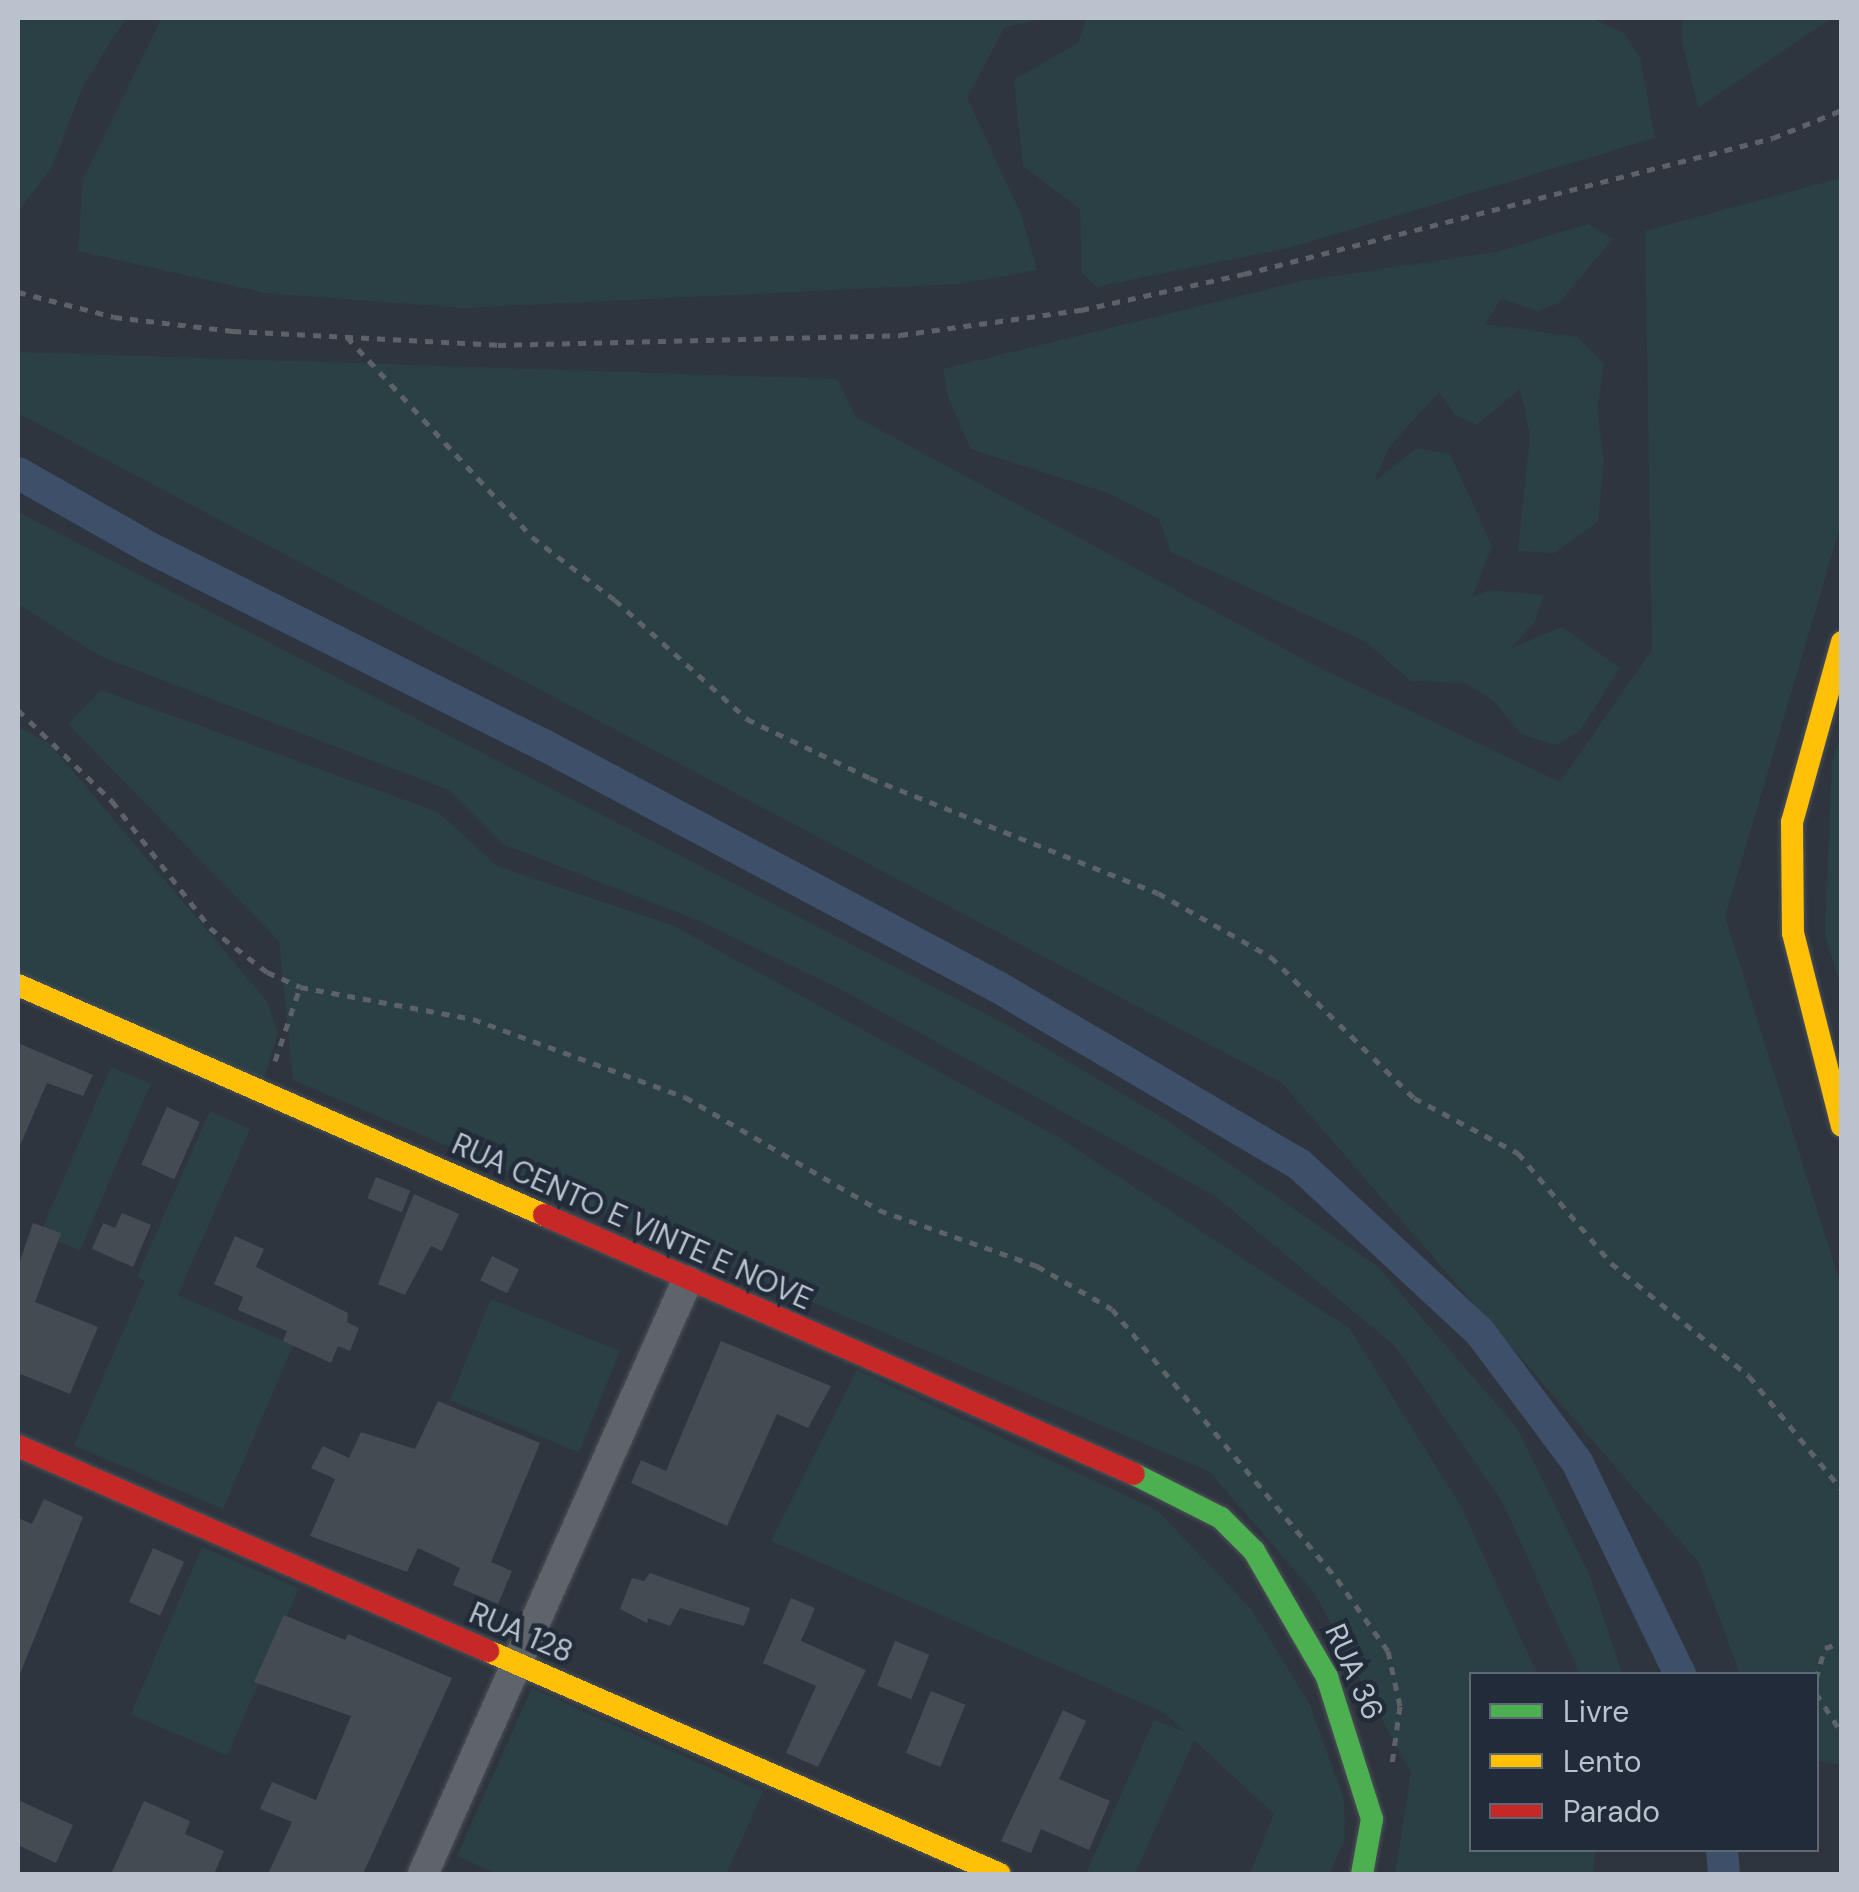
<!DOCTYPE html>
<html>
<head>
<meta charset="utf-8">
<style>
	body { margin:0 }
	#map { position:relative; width:1859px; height:1892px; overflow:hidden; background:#2e353e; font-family:"DM Sans",sans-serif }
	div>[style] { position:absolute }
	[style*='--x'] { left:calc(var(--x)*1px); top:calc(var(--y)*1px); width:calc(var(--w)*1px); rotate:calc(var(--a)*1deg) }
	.green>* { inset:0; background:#2b4044; transform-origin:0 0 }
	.canal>* { height:32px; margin:-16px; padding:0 16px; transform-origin:16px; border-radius:16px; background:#3d4f69 }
	.building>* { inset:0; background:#454b52; transform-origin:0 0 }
	.path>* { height:5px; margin-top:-2.5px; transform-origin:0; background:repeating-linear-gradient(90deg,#5c6267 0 8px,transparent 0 16px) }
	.roads { filter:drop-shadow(0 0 2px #4d5158) drop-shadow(0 0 2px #4d5158) }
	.street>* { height:30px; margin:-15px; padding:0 15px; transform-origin:15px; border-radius:15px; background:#5f646b }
	.fast>* { height:22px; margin:-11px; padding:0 11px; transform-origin:11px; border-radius:11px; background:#4caf50 }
	.slow>* { height:22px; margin:-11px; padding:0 11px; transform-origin:11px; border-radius:11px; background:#ffc107 }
	.jam>* { height:22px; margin:-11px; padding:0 11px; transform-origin:11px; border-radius:11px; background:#c62828 }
	span { translate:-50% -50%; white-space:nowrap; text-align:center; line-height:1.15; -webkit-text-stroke:9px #212b39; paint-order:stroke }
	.street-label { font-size:30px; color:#bac2cd }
	.frame { position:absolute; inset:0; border:20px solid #bac2cd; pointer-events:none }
	.legend { position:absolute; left:1469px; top:1672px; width:350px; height:180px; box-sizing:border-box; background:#212b39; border:2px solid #5e6774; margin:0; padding:12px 18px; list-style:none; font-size:30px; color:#bac2cd }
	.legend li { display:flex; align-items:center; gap:20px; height:50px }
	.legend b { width:50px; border:2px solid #5e6774 }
</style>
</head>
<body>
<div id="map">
	<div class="green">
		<div style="clip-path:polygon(18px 18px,126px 18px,83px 86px,52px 167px,18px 211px)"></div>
		<div style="clip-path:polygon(162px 18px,1044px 18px,1004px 28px,967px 98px,1021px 214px,1037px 270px,958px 284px,464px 308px,265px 293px,78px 251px,83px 179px)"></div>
		<div style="clip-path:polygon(1086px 18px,1591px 18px,1624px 33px,1640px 58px,1655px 138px,1292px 247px,1096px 287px,1082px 273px,1080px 209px,1023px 166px,1014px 80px,1078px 43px)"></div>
		<div style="clip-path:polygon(1683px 18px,1832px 18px,1698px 108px,1682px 41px)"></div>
		<div style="clip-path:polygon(1841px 178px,1841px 524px,1725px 917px,1841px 1286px,1841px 1765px,1817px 1761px,1816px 1674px,1740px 1674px,1699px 1563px,1282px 1083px,18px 413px,18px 352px,837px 379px,856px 417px,1316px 666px,1560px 782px,1652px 650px,1645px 231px)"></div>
		<div style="clip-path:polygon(1588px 224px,1613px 239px,1559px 303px,1538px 311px,1501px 299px,1485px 324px,1577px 337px,1604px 364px,1597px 411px,1604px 461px,1598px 522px,1554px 553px,1518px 551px,1530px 435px,1520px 389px,1477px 425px,1455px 415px,1439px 392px,1389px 447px,1374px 482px,1417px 448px,1450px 454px,1492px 546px,1472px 597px,1489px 590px,1544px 595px,1534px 623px,1510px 649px,1562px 627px,1620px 668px,1580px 731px,1556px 745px,1521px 734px,1493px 700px,1465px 683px,1411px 681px,1366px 642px,1171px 552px,1159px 519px,1108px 493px,971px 449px,949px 400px,943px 369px,1301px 281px,1496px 252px)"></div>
		<div style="clip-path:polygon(18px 512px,1005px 1024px,1163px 1118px,1378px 1267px,1517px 1428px,1590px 1576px,1622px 1674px,1580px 1674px,1503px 1503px,1396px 1347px,1215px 1196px,844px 991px,702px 922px,503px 844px,449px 790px,100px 656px,18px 604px)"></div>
		<div style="clip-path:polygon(101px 690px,438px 812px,497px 866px,674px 926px,1058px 1137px,1350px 1329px,1462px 1508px,1537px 1674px,1472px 1674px,1472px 1850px,1595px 1850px,1593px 1874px,1395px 1874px,1411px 1773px,1315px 1594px,1210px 1472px,293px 1080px,279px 941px,68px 724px)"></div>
		<div style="clip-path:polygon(18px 727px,49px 743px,266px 1000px,278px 1032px,262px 1085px,18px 982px)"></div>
		<div style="clip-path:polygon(1841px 737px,1841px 986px,1825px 935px,1832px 761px)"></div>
		<div style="left:111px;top:1067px;width:43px;height:181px;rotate:23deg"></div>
		<div style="clip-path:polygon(210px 1111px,250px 1129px,178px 1295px,293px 1345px,223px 1509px,74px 1445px,145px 1281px,137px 1277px)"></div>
		<div style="left:491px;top:1299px;width:139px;height:109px;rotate:22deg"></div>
		<div style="clip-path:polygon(857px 1370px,1157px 1510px,1252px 1610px,1310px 1705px,1344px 1800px,1345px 1839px,1329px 1874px,1250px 1874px,1274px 1814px,1194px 1740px,1135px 1874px,1086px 1874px,1154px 1720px,1186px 1732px,1163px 1712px,771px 1541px)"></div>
		<div style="left:202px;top:1547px;width:105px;height:182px;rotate:23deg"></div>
		<div style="clip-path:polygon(532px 1688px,763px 1792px,726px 1874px,498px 1874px,457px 1856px)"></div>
	</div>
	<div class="canal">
		<div style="--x:18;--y:473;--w:150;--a:29.6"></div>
		<div style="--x:148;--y:547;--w:443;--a:26.6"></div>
		<div style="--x:544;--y:745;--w:514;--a:28.06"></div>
		<div style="--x:998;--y:987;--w:349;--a:30.5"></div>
		<div style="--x:1299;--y:1164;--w:246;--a:42.9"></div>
		<div style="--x:1479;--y:1331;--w:164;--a:53.2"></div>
		<div style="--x:1577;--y:1462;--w:236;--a:64.1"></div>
		<div style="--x:1722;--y:1850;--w:24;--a:85"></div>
	</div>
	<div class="building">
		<div style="clip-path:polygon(18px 1043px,93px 1075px,83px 1096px,47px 1083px,18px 1150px)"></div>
		<div style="left:167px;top:1107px;width:36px;height:63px;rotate:24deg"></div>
		<div style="left:376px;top:1177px;width:37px;height:23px;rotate:22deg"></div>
		<div style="clip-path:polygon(414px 1194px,459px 1214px,442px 1251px,431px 1246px,405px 1295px,378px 1284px)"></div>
		<div style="clip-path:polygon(122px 1213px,151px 1225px,133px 1267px,92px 1249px,103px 1223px,115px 1228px)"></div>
		<div style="clip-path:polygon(33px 1223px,61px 1233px,35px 1302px,98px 1327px,70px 1394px,18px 1373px,18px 1267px)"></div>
		<div style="clip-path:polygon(235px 1236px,264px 1249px,256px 1267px,348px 1313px,347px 1322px,359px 1328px,350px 1351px,338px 1346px,331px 1363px,283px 1341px,287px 1331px,238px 1310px,243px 1297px,214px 1284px)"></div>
		<div style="left:492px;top:1256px;width:30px;height:27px;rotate:26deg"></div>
		<div style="clip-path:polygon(721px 1341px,831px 1386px,808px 1428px,777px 1414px,727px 1526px,631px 1483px,641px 1460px,666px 1471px)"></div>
		<div style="clip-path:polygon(438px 1401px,540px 1443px,491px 1562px,512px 1571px,498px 1604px,453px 1585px,460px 1568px,418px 1548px,407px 1572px,310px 1536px,335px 1479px,311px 1468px,323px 1446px,349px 1458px,361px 1432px,415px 1449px)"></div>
		<div style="clip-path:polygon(44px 1499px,83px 1517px,18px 1679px,18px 1518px,32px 1524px)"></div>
		<div style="left:153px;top:1548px;width:34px;height:59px;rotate:24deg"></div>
		<div style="clip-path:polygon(650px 1573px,750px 1608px,744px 1626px,680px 1608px,670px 1626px,648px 1618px,647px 1623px,620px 1609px,632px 1578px,644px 1581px)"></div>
		<div style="clip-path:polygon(791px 1598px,815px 1608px,801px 1641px,866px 1670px,818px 1767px,786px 1753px,816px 1686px,763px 1663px)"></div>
		<div style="clip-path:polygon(284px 1615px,345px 1640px,348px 1634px,452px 1678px,363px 1874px,268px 1874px,292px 1822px,260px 1809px,272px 1782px,316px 1800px,351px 1716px,254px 1682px)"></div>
		<div style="left:895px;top:1641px;width:37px;height:48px;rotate:22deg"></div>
		<div style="left:931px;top:1691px;width:37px;height:67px;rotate:22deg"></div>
		<div style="clip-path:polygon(1063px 1710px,1086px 1721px,1059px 1779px,1110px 1801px,1089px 1850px,1041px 1829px,1031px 1853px,1001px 1841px)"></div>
		<div style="clip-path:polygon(18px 1800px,73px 1825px,56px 1863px,18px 1845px)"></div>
		<div style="clip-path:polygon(144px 1801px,190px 1821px,185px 1834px,224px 1851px,214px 1874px,111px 1874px)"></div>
	</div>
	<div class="path">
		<div style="--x:18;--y:292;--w:99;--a:14.6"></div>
		<div style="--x:114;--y:317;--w:120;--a:6.7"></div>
		<div style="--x:233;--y:331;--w:265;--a:3"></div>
		<div style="--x:498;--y:345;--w:402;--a:-1.4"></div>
		<div style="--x:900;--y:335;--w:183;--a:-7.9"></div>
		<div style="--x:1081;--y:310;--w:167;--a:-12.5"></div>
		<div style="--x:1244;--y:274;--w:546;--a:-14.42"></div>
		<div style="--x:1773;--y:138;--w:74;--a:-22.1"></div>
		<div style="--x:347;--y:337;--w:272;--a:47.2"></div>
		<div style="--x:532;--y:537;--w:104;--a:37.2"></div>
		<div style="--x:615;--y:600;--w:178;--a:42"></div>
		<div style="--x:747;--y:719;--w:136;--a:25.6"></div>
		<div style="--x:870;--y:778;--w:310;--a:21.8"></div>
		<div style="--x:1158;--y:893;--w:130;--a:29.5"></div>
		<div style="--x:1271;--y:957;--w:201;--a:44.6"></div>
		<div style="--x:1414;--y:1098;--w:118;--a:27.9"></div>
		<div style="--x:1518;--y:1153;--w:144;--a:49.8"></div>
		<div style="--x:1611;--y:1263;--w:178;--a:39.3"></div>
		<div style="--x:1749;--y:1376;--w:147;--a:50.8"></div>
		<div style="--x:18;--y:710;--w:131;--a:44.1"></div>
		<div style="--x:112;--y:801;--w:160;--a:52.3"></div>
		<div style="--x:210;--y:928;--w:72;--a:37.7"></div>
		<div style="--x:267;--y:972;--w:36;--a:24"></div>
		<div style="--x:300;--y:987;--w:176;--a:10.5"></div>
		<div style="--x:473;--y:1019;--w:226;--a:20.2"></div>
		<div style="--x:685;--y:1097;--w:225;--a:30.2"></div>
		<div style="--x:879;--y:1210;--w:168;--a:19.5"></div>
		<div style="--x:1037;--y:1266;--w:86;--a:29.8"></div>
		<div style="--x:1112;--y:1309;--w:351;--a:50.2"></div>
		<div style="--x:1337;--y:1579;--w:88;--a:54.7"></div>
		<div style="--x:1388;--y:1651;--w:56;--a:77.7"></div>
		<div style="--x:1400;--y:1706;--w:59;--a:97.9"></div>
		<div style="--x:275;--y:1061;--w:78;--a:-71.3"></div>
		<div style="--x:1816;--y:1679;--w:32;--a:-74"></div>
		<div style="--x:1825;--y:1648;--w:18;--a:-16"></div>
		<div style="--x:1816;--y:1693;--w:46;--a:57.3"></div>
	</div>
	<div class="roads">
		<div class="street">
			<div style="--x:423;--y:1874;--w:649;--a:-66"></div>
		</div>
		<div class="fast">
			<div style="--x:1134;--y:1474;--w:97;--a:26.8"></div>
			<div style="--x:1221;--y:1518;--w:47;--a:45"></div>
			<div style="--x:1254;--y:1551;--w:146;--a:59.9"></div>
			<div style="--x:1327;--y:1677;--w:149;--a:72.4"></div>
			<div style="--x:1372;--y:1819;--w:56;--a:100.3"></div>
		</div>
		<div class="slow">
			<div style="--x:1842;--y:642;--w:187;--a:105.5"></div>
			<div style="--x:1792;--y:822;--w:111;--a:89.5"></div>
			<div style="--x:1793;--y:933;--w:199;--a:75.8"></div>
			<div style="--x:18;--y:985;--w:574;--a:23.62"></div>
			<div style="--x:488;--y:1651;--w:558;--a:23.54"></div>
		</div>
		<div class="jam">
			<div style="--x:544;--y:1215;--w:644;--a:23.7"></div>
			<div style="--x:18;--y:1446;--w:513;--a:23.57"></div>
		</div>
	</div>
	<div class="street-label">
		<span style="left:632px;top:1222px;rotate:24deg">RUA CENTO E VINTE E NOVE</span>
		<span style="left:521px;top:1633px;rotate:23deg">RUA 128</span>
		<span style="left:1354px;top:1672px;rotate:66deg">RUA 36</span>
	</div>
	<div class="frame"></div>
	<ul class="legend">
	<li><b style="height:12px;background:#4caf50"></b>Livre</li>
	<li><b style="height:12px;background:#ffc107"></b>Lento</li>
	<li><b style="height:12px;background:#c62828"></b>Parado</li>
	</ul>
</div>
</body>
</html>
